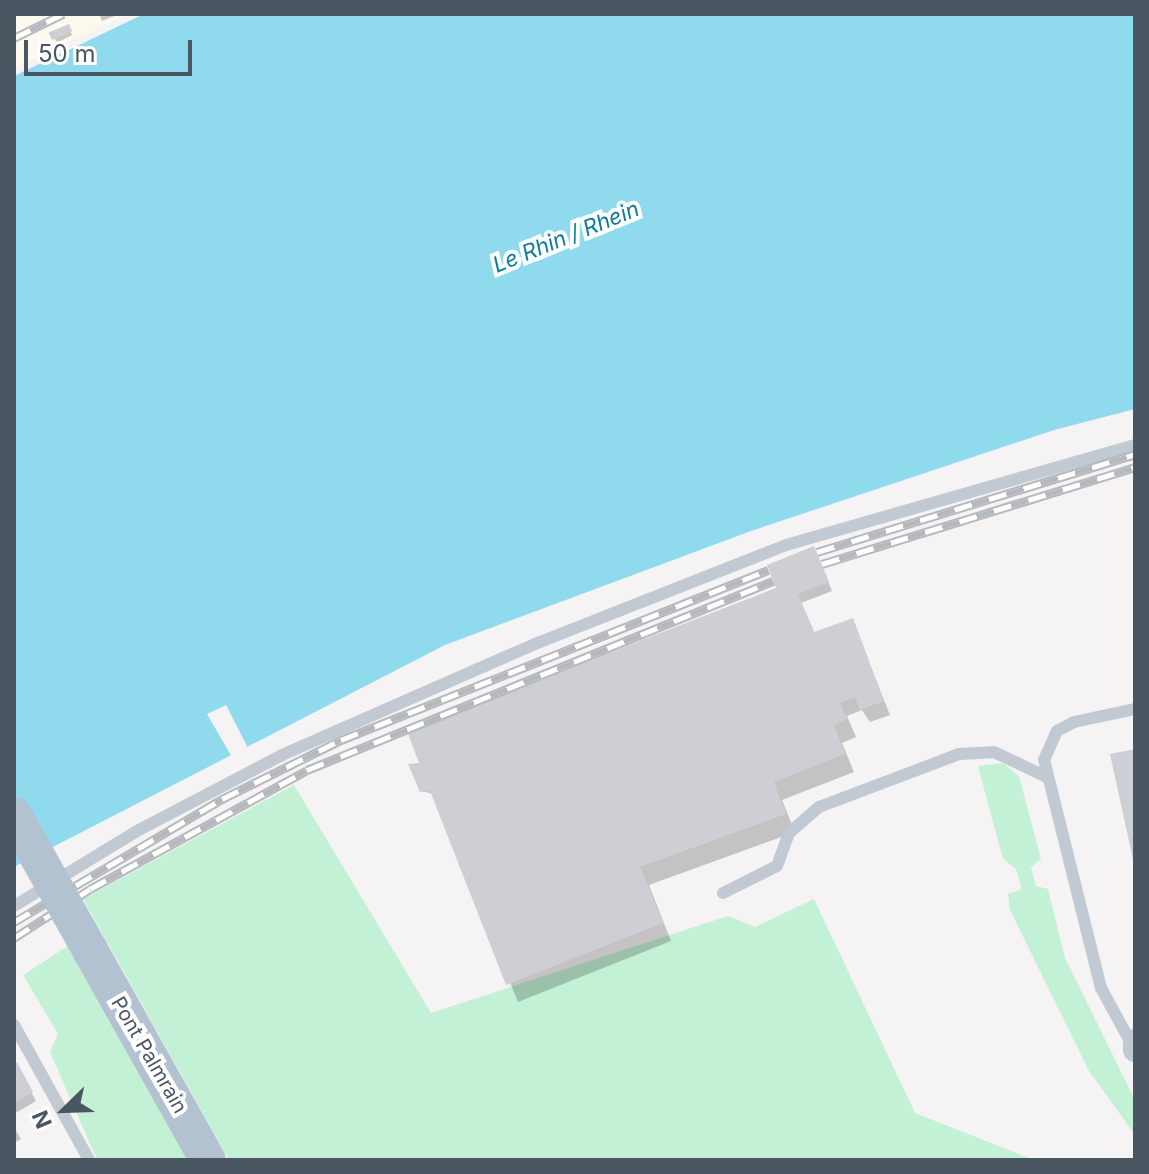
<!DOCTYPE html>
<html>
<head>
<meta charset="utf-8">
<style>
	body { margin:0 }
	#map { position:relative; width:1149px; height:1174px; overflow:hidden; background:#f5f3f3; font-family:Inter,sans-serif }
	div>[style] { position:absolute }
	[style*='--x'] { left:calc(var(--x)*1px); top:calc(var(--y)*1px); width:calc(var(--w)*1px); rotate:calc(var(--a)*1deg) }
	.commercial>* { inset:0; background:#fdf9ef }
	.green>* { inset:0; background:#c3f1d5 }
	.water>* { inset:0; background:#90daee }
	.pier>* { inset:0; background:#f5f3f3 }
	.shadow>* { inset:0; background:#0003; transform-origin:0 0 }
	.building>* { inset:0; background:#cdcfd5; transform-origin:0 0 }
	.service>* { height:12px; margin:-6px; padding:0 6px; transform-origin:6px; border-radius:6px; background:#c1cad2 }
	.minor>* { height:24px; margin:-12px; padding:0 12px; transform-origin:12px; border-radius:12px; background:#c1cad2 }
	.primary>* { height:36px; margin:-18px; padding:0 18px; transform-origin:18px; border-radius:18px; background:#b3c2d1 }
	.rail>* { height:9px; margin-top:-4.5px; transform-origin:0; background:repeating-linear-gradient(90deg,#fff 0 18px,#b5b8bd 0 36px); box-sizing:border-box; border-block:2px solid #b5b8bd }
	.primary-bridge>* { height:36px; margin:-18px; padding:0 18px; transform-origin:18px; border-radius:18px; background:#b3c2d1 }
	span { translate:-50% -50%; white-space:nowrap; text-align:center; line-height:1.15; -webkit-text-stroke:8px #fff; paint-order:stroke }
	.street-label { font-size:20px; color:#4a5661 }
	.water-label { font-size:22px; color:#0c7c9b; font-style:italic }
	.frame { position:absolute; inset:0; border:16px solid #4a5661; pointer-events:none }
	.north { position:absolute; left:24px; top:1070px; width:80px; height:80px; -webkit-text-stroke:6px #fff; paint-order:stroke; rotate:247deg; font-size:22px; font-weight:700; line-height:32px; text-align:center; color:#4a5661 }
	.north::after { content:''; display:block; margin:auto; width:28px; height:36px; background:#4a5661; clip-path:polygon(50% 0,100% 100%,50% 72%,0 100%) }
	.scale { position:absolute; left:24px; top:40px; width:168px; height:36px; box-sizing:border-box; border:4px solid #4a5661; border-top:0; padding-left:10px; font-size:24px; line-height:28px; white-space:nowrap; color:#4a5661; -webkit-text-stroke:6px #fff; paint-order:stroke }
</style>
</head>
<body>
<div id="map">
	<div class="commercial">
		<div style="clip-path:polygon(14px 14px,128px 14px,14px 68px)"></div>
	</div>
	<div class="green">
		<div style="clip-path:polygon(1003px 763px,1019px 776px,1041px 859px,1031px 867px,1036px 886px,1048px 889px,1065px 958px,1135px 1100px,1135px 1135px,1089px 1071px,1010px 910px,1008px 894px,1022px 889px,1016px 869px,1003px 859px,978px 766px)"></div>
		<div style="clip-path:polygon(294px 785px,431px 1013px,728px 916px,755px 927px,814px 899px,915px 1113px,1034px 1160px,229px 1160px,83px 899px)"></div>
		<div style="clip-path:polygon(68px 946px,188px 1160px,97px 1160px,50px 1052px,58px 1034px,23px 975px)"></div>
	</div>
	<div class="water">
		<div style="clip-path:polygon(144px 14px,1135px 14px,1135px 409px,1054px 430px,751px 531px,445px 645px,14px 867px,14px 76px)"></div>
	</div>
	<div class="pier">
		<div style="clip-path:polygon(226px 705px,249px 750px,233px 759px,207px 714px)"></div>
	</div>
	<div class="shadow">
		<div style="clip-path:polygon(99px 14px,120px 14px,102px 21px)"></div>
		<div style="left:68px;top:27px;width:9px;height:17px;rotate:63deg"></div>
		<div style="clip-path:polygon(818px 557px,832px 591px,801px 603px,815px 634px,852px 620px,890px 715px,870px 722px,862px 710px,847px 716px,856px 737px,842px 743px,854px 772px,782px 800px,795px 832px,649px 885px,671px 941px,518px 1002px,433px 794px,422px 791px,418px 765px,778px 590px)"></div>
		<div style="clip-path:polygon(16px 1065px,36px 1101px,14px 1114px,14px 1066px)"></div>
		<div style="clip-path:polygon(14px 1127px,21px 1139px,14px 1143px)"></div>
	</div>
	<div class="building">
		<div style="left:69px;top:24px;width:8px;height:22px;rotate:67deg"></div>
		<div style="clip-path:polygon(814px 546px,829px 582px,798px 594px,814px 632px,853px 618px,884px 701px,860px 710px,855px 697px,840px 703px,847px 719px,834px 725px,845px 754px,774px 782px,786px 814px,640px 867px,663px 923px,506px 985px,430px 791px,420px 792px,408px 764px,419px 763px,407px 731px,776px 588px,767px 565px)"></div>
		<div style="clip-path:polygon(1135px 749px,1135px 864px,1134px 864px,1110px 754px)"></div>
		<div style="clip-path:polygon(17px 1062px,33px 1092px,14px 1103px,14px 1064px)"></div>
	</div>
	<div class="service">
		<div style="--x:723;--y:893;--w:60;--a:-26.6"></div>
		<div style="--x:777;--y:866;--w:35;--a:-70"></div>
		<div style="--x:789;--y:833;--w:40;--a:-41"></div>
		<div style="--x:819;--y:807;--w:150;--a:-20.7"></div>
		<div style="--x:959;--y:754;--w:35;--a:-3"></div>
		<div style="--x:994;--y:752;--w:59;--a:25.3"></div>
		<div style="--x:14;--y:906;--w:142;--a:-31.4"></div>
		<div style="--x:135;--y:832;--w:166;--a:-27.6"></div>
		<div style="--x:282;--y:755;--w:282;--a:-23.7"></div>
		<div style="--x:540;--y:642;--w:264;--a:-21.5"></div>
		<div style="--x:786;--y:545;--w:363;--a:-16"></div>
		<div style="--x:14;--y:1025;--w:154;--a:60.9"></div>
		<div style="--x:1131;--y:1043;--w:63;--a:-118.6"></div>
		<div style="--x:1101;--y:988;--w:235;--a:-104"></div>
		<div style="--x:1044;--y:760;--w:32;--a:-66"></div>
		<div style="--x:1057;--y:731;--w:19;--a:-28"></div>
		<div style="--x:1074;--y:722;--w:62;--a:-12"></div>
	</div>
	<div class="minor">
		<div style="--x:1135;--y:1041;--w:9;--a:90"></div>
	</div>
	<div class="primary">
		<div style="--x:90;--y:950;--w:241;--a:60.7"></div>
	</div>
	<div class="rail">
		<div style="--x:14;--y:38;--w:55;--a:-26.1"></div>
		<div style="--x:817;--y:552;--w:333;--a:-17.1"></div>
		<div style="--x:822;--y:564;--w:328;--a:-17.2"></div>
		<div style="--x:14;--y:922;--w:242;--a:-30.6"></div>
		<div style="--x:222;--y:799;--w:133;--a:-26.4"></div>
		<div style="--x:341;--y:740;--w:460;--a:-21.7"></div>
		<div style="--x:14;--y:938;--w:90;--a:-32.8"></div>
		<div style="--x:90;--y:889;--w:247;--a:-28.7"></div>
		<div style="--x:307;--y:770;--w:503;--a:-22.08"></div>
	</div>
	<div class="primary-bridge">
		<div style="--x:14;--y:815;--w:155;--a:60.6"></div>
	</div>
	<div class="street-label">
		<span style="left:149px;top:1055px;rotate:60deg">Pont Palmrain</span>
	</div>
	<div class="water-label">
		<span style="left:566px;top:237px;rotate:-22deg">Le Rhin / Rhein</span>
	</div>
	<div class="frame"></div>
	<div class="north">N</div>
	<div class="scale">50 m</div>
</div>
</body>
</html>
